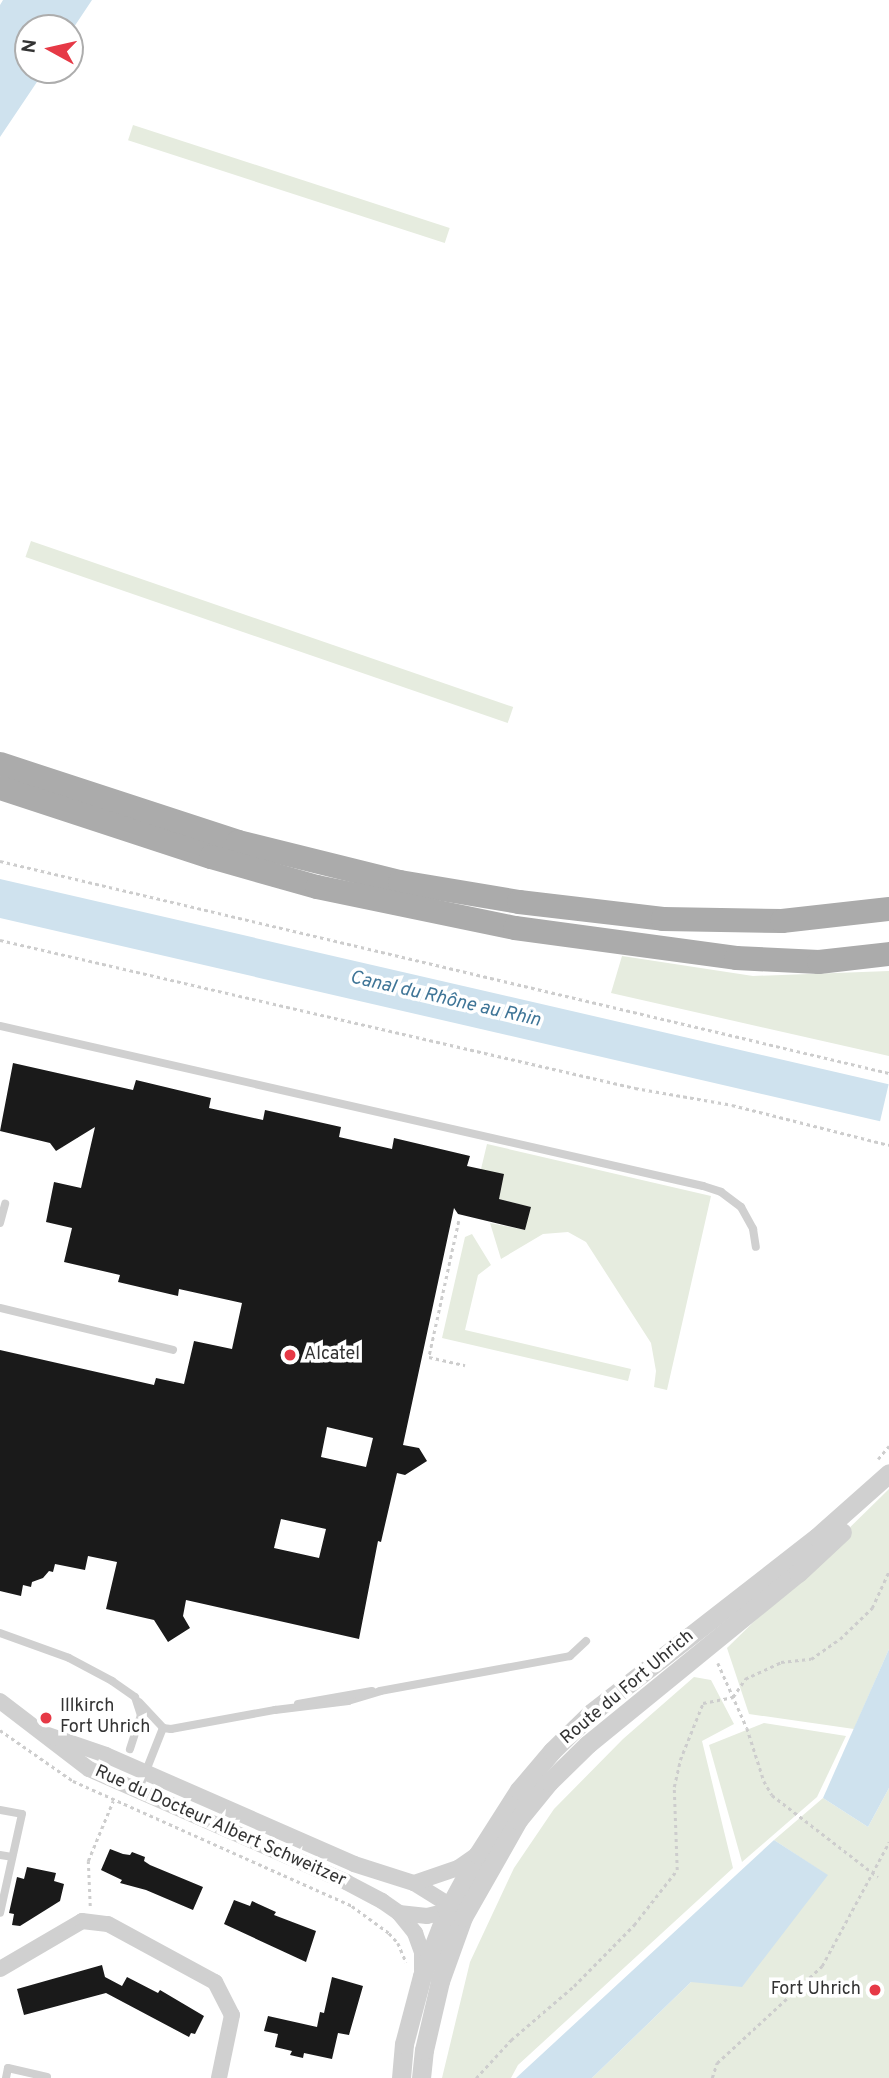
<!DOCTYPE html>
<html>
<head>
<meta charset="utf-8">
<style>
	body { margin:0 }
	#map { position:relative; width:889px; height:2078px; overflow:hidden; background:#fff; font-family:Overpass,sans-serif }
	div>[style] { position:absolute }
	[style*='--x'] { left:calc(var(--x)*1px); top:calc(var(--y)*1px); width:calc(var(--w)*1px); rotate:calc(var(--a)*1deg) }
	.green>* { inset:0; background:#e6ecdf; transform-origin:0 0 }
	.water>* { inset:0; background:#cfe2ee; transform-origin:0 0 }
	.building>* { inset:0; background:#1a1a1a }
	.path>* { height:2.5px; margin-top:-1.25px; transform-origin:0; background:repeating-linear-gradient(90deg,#cdcdcd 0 3.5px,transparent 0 7px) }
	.service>* { height:8px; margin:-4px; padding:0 4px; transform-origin:4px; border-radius:4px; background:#d0d0d0 }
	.minor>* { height:16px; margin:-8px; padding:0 8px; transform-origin:8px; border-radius:8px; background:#d0d0d0 }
	.tertiary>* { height:19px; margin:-9.5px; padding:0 9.5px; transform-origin:9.5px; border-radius:9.5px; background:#d0d0d0 }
	.primary>* { height:24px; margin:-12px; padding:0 12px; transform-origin:12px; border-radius:12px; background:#ababab }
	.dots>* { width:19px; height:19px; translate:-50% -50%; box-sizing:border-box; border:4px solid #fff; border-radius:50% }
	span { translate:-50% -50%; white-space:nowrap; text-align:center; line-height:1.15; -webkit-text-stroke:7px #fff; paint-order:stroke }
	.poi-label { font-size:18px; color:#333 }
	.left { translate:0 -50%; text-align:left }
	.right { translate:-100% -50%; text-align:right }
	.street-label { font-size:18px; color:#333 }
	.water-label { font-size:19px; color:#3f7597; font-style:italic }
	.north { position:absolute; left:14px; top:14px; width:70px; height:70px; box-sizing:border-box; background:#fff; border:2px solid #adadad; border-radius:50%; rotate:278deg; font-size:19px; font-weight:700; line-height:28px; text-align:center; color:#333 }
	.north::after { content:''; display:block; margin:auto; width:24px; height:32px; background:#e63946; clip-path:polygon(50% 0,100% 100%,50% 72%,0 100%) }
</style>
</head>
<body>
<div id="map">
	<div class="green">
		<div style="left:133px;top:125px;width:333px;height:16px;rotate:18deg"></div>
		<div style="left:31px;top:541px;width:510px;height:17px;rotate:19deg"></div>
		<div style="clip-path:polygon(622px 956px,753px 976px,889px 971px,889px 1056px,611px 993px)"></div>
		<div style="clip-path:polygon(487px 1144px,711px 1196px,667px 1390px,654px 1387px,656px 1371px,651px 1343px,586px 1242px,568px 1232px,543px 1234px,501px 1259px,490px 1223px,525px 1230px,530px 1207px,499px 1199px,481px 1169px)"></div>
		<div style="clip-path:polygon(472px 1234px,491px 1265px,478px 1275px,465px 1330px,631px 1369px,628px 1381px,442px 1338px,465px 1237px)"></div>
		<div style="clip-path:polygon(889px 1489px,889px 1649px,854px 1729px,749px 1714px,727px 1648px)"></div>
		<div style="clip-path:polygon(694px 1677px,711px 1680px,734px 1724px,702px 1741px,733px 1868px,518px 2065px,511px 2078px,442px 2078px,470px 1962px,514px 1868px,554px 1809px,623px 1739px)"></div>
		<div style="clip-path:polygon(764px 1723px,846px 1736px,817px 1797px,742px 1862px,709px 1745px)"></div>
		<div style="clip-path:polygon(889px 1788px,889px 2078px,592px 2078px,691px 1982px,827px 1875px,774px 1840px,823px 1798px,868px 1827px)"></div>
	</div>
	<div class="water">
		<div style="clip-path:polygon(3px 0,92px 0,70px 33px,70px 28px,28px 28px,28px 70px,45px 70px,0 137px,0 5px)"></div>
		<div style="left:0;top:879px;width:912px;height:38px;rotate:13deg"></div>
		<div style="clip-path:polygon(889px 1649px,889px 1788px,868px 1827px,823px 1798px)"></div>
		<div style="clip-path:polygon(774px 1840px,828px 1875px,742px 1987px,691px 1982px,592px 2078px,516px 2078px)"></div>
	</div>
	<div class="building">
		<div style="clip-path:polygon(evenodd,13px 1063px,133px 1090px,136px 1080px,211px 1098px,209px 1108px,263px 1120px,265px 1110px,341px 1127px,339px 1137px,392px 1149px,394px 1138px,470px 1156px,467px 1166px,504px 1174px,499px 1199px,531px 1207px,525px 1230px,458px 1214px,454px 1208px,403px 1445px,419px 1448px,427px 1461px,405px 1475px,397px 1473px,381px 1542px,378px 1541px,359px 1639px,186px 1600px,183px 1616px,190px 1628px,168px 1642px,154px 1620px,106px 1609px,117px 1562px,88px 1556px,85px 1570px,55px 1564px,53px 1572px,49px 1571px,43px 1578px,32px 1582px,31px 1587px,23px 1585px,21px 1596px,0 1591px,0 1350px,154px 1385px,156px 1378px,184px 1384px,194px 1341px,232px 1349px,242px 1303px,179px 1289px,178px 1296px,118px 1282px,120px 1275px,64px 1262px,72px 1228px,46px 1222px,54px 1182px,81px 1188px,95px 1127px,56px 1151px,50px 1143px,0 1131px,13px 1063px,327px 1427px,373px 1438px,366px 1467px,321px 1457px,327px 1427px,13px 1063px,281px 1519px,326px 1529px,319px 1558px,274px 1548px,281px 1519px)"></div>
		<div style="clip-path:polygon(110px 1849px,123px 1854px,130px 1855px,132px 1852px,145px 1857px,144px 1861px,150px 1865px,203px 1887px,193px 1910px,146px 1890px,120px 1883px,122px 1880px,101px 1870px)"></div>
		<div style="clip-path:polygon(27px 1867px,56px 1873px,54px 1881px,64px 1884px,60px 1901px,20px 1926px,12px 1925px,14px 1914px,9px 1913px,17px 1877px,24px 1879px)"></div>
		<div style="clip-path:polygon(234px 1900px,250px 1906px,252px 1901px,276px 1912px,274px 1915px,316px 1931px,306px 1962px,224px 1924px)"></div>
		<div style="clip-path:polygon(102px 1965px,105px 1977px,122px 1986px,127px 1977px,158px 1993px,160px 1990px,204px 2016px,195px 2034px,191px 2033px,189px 2037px,106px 1993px,24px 2015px,17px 1989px)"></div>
		<div style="clip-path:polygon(332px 1977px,363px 1986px,349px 2035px,338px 2033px,332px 2059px,304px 2053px,303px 2058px,290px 2055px,292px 2051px,275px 2047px,278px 2034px,264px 2031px,268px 2016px,317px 2027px,320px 2012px,324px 2013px)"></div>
	</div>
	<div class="path">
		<div style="--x:0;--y:861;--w:914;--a:13.41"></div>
		<div style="--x:0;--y:940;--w:652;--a:13.12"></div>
		<div style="--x:635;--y:1088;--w:98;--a:9.9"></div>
		<div style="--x:732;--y:1105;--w:162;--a:14.3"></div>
		<div style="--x:459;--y:1221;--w:139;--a:102.4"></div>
		<div style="--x:429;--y:1357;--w:37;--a:13"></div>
		<div style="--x:878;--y:1459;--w:17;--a:-50"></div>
		<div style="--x:718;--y:1663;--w:71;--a:66"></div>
		<div style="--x:747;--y:1728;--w:56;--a:72.2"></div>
		<div style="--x:764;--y:1781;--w:16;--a:60"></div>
		<div style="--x:772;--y:1795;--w:134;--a:37.7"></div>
		<div style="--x:0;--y:1730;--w:89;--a:34.9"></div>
		<div style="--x:73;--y:1781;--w:306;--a:24.1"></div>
		<div style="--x:352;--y:1906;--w:46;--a:36.1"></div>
		<div style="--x:389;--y:1933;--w:13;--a:48"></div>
		<div style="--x:398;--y:1943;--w:21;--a:67"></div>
		<div style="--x:90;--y:1906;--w:45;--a:-92.5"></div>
		<div style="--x:88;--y:1861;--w:65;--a:-67.4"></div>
		<div style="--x:476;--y:2078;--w:52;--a:-47.4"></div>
		<div style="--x:511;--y:2040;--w:83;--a:-40.6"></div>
		<div style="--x:574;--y:1986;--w:86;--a:-45.5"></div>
		<div style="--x:634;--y:1925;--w:70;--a:-52"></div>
		<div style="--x:677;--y:1870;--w:83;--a:-92.1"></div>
		<div style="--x:674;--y:1787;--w:28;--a:-77"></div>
		<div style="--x:680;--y:1760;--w:61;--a:-68"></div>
		<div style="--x:703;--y:1703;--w:31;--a:-11"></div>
		<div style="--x:733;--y:1697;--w:22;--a:-56"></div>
		<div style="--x:745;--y:1679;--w:40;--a:-25"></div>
		<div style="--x:781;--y:1662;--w:30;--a:-6"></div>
		<div style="--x:811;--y:1659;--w:35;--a:-35"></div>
		<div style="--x:840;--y:1639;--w:45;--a:-44.1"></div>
		<div style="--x:872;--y:1608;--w:41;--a:-65.3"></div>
		<div style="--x:712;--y:2078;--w:16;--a:-72"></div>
		<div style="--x:717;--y:2063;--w:143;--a:-42.7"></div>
		<div style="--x:822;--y:1966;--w:141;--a:-61.6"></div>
	</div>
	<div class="service">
		<div style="--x:0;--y:1026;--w:721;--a:12.82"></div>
		<div style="--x:703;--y:1186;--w:19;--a:18"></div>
		<div style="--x:721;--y:1192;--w:25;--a:37"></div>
		<div style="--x:741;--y:1207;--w:25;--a:61"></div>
		<div style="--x:753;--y:1229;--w:18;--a:81"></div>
		<div style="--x:0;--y:1223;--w:20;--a:-75"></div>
		<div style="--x:0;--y:1308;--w:178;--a:13.6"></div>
		<div style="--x:0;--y:1633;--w:73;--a:19.9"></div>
		<div style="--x:69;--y:1658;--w:49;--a:28.1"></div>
		<div style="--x:112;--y:1681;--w:28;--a:35"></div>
		<div style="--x:135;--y:1697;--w:19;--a:72"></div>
		<div style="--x:141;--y:1715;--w:36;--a:108"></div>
		<div style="--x:139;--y:1702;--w:35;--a:47"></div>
		<div style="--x:163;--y:1728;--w:8;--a:7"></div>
		<div style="--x:171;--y:1729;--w:106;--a:-10.4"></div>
		<div style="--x:275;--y:1710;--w:74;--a:-7"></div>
		<div style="--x:348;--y:1701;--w:34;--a:-17"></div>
		<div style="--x:380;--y:1691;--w:193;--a:-10.4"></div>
		<div style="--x:570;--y:1656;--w:22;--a:-43"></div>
		<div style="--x:298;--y:1704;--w:75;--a:-10"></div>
		<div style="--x:138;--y:1791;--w:68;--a:-68.4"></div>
		<div style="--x:0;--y:1810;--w:22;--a:10"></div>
		<div style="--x:22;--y:1814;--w:101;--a:102.5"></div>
		<div style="--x:0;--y:1855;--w:12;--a:9"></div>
		<div style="--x:6;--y:2078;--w:10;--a:-79"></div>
		<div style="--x:8;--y:2068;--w:40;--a:13"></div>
	</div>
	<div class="minor">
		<div style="--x:0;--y:1701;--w:112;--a:37.4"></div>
		<div style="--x:89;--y:1769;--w:281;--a:23.7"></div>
		<div style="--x:346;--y:1882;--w:41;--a:27.8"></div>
		<div style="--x:382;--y:1901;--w:21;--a:35"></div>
		<div style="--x:399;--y:1913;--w:26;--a:51"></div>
		<div style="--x:415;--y:1933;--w:20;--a:70"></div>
		<div style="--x:422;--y:1952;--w:18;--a:90"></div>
		<div style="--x:48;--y:1735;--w:61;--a:19"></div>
		<div style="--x:106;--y:1755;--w:271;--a:23.7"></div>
		<div style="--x:354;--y:1864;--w:63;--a:17.6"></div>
		<div style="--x:414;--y:1883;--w:36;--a:32"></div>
		<div style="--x:444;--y:1902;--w:9;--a:72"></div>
		<div style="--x:414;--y:1883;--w:46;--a:-18.8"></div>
		<div style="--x:458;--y:1868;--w:21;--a:-35"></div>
		<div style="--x:399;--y:1913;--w:28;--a:6"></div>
		<div style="--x:427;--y:1916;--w:21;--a:-14"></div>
		<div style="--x:447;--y:1911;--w:9;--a:21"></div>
		<div style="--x:0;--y:1969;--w:95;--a:-30.3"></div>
		<div style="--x:82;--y:1921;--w:26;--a:7"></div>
		<div style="--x:108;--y:1924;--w:122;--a:28.5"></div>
		<div style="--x:215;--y:1982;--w:37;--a:63"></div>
		<div style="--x:232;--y:2015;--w:64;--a:101.7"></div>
	</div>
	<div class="tertiary">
		<div style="--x:401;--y:2078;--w:34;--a:-85"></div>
		<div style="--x:404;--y:2044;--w:70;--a:-75.2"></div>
		<div style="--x:422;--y:1976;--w:70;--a:-69"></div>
		<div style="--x:447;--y:1911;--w:65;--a:-61.5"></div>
		<div style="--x:478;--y:1854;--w:76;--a:-57.4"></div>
		<div style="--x:519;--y:1790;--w:51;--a:-49.8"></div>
		<div style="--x:552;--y:1751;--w:54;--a:-44.3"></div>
		<div style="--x:591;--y:1713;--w:286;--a:-37.9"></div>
		<div style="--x:817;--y:1537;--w:96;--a:-41.6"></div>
		<div style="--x:421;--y:2078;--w:28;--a:-84"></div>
		<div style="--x:424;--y:2050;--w:71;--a:-76.9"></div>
		<div style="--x:440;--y:1981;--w:68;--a:-70.2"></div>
		<div style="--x:463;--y:1917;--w:112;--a:-60.4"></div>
		<div style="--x:518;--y:1820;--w:49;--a:-50.8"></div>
		<div style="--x:549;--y:1782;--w:54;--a:-44.3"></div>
		<div style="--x:588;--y:1744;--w:271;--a:-39.2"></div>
		<div style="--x:798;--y:1573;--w:60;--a:-43"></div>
	</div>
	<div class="primary">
		<div style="--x:0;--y:764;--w:250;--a:18.1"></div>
		<div style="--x:238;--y:842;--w:167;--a:13.9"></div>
		<div style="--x:400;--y:882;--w:121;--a:9.5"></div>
		<div style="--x:519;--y:902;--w:145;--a:6.7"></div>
		<div style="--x:663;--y:919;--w:119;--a:1"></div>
		<div style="--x:782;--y:921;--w:108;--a:-6.4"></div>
		<div style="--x:0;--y:788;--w:222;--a:18.1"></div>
		<div style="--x:211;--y:857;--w:110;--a:15.8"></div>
		<div style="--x:317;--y:887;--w:202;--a:11.7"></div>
		<div style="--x:515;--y:928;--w:223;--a:7.7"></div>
		<div style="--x:736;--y:958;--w:83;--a:2.8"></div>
		<div style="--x:819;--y:962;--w:70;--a:-6.5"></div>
	</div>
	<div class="dots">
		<div style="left:290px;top:1355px;background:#e63946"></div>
		<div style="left:46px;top:1718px;background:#e63946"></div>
		<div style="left:875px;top:1990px;background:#e63946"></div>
	</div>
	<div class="poi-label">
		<span class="left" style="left:304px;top:1355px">Alcatel</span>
		<span class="left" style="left:60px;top:1718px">Illkirch<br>Fort Uhrich</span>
		<span class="right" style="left:861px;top:1990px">Fort Uhrich</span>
	</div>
	<div class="street-label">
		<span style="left:628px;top:1688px;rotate:-40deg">Route du Fort Uhrich</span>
		<span style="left:220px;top:1827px;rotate:24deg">Rue du Docteur Albert Schweitzer</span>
	</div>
	<div class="water-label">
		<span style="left:445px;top:1000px;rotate:13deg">Canal du Rhône au Rhin</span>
	</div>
	<div class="north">N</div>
</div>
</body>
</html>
